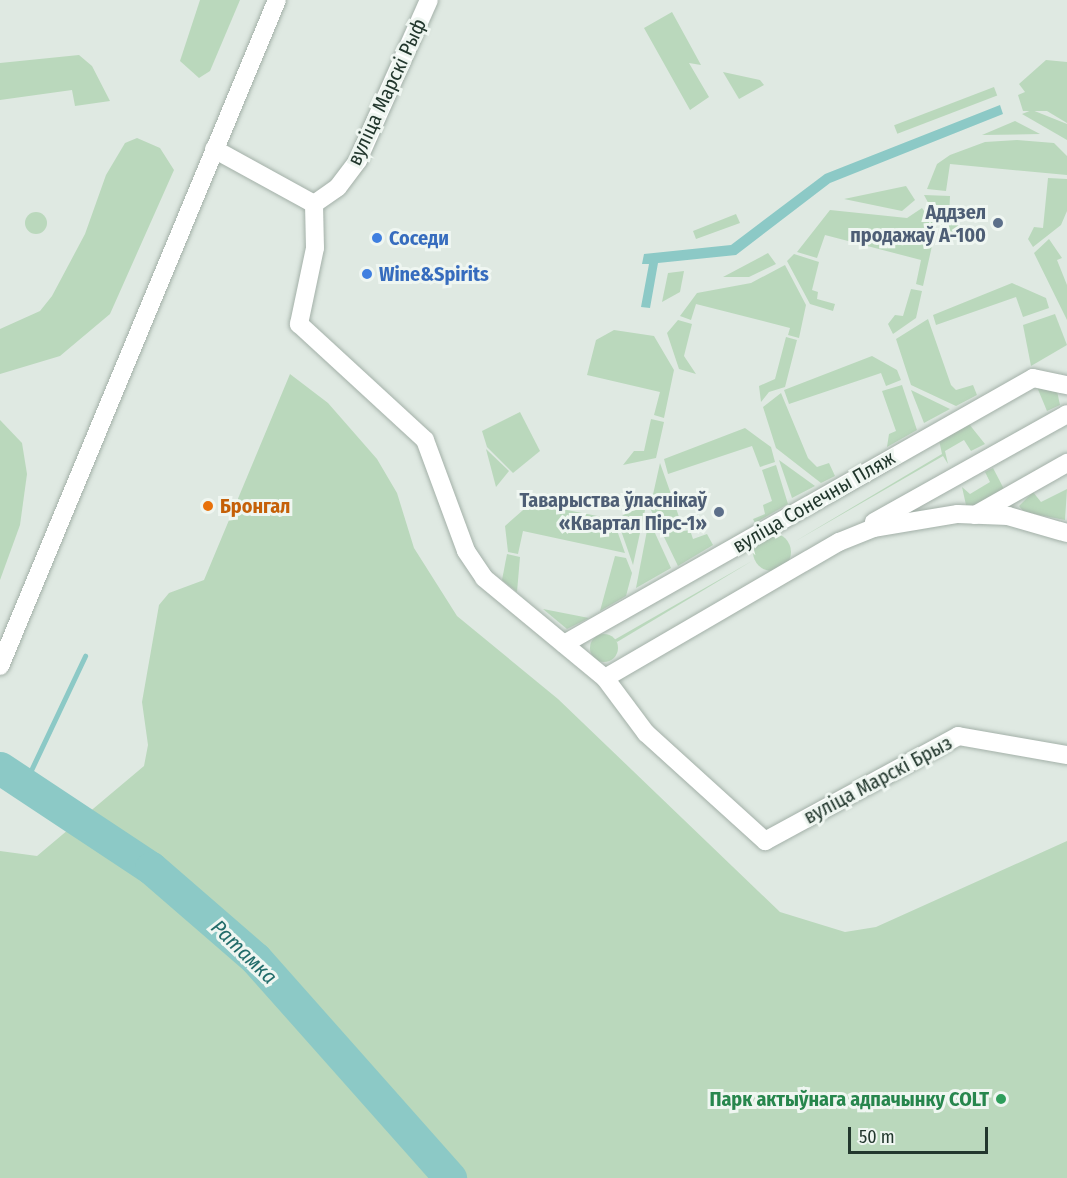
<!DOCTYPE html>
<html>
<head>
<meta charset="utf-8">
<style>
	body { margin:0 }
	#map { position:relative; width:1067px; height:1178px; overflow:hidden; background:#dfe9e2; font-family:"Fira Sans Condensed",sans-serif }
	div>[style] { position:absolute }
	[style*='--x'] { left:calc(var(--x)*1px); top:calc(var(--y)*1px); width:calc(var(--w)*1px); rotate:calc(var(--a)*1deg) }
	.green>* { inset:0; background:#bad8bc; transform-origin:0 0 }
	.round { border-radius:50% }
	.water>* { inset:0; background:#8cc9c6 }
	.stream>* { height:5px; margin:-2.5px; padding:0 2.5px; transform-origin:2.5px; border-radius:2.5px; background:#8cc9c6 }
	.river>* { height:33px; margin:-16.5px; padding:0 16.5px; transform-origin:16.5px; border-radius:16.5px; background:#8cc9c6 }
	.roads { filter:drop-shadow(0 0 2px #a3b0a8) drop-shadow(0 0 2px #a3b0a8) }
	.street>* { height:18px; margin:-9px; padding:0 9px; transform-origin:9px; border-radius:9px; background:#fff }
	.secondary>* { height:18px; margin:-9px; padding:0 9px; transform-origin:9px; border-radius:9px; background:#fff }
	.dots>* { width:16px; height:16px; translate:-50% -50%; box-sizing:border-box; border:3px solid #eff6f1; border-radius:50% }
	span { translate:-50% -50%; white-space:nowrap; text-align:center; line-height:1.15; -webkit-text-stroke:6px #eff6f1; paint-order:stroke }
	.street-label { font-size:20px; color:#22372d }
	.service-label { font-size:20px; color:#4e5e75; font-weight:700 }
	.right { translate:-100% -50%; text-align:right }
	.shop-label { font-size:20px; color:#366cbe; font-weight:700 }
	.left { translate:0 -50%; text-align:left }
	.food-label { font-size:20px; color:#c56008; font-weight:700 }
	.leisure-label { font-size:20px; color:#27864d; font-weight:700 }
	.water-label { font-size:21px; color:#226c6a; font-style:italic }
	.scale { position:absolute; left:848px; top:1127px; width:140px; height:27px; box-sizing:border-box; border:3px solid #22372d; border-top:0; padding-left:8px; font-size:18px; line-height:21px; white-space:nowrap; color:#22372d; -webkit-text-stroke:4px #eff6f1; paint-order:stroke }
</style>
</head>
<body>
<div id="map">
	<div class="green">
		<div style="clip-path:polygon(200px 0,240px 0,210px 71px,199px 78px,180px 61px)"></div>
		<div style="clip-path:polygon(672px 12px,701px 65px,689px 63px,709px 97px,690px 110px,644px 28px)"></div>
		<div style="clip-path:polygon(79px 55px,92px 66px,110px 101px,75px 106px,72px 90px,0 100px,0 63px)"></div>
		<div style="clip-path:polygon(1046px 60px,1067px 62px,1067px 123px,1047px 111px,1023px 111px,1018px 95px,1025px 92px,1019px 84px)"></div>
		<div style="clip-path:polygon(723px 72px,760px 80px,764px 85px,739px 99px)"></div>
		<div style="left:994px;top:87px;width:9px;height:107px;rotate:69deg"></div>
		<div style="clip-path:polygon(1032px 110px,1067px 124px,1067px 140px,1022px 114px)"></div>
		<div style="clip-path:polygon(1015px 121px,1040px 134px,982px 135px)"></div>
		<div style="clip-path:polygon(137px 138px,160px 148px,174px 170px,110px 314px,60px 356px,0 374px,0 329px,40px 311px,52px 296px,85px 234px,106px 175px,125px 143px)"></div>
		<div style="clip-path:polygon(1017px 140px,1054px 143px,1067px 156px,1067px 175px,950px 164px,946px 191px,927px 189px,937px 164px,950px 155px,985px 142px)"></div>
		<div style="clip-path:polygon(1048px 178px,1067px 179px,1067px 211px,1061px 225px,1033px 247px,1028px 239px,1034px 227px,1043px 228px)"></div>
		<div style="clip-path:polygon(906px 186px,915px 200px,902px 211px,844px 199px)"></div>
		<div style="clip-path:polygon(924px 195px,950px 196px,949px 219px,957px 220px,961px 236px,945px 234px)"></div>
		<div style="clip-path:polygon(922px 208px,936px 228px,923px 286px,916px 284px,921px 260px,825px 235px,817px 258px,797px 252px,830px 210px,907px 218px)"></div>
		<div class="round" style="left:25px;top:212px;width:22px;height:22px"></div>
		<div style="clip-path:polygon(736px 214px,740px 223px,696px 239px,693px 231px)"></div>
		<div style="clip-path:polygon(1049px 239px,1062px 258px,1057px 260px,1067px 285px,1067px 320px,1034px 253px)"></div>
		<div style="clip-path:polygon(768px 253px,776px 264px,749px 277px,723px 277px)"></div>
		<div style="clip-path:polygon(794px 254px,819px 262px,812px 290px,818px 292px,817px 299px,835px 304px,833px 311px,810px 304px,787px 261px)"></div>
		<div style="clip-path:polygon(785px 265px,806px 305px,799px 338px,788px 335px,790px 328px,696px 304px,691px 320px,680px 316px,697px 293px,751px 283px)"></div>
		<div style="clip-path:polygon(684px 271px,680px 292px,662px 302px,668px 273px)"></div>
		<div style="clip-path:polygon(1012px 283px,1046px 298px,1049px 308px,1023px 317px,1016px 297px,936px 325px,933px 315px)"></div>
		<div style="clip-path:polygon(911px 289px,922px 291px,916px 318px,893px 334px,888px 324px,895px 315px,903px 316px)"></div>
		<div style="clip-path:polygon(1055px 314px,1067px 345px,1031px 366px,1023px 325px)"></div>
		<div style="clip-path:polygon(928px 319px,951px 385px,956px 390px,973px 385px,977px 395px,956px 406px,911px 385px,896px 339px)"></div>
		<div style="clip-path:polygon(678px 320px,692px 324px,684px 356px,696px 374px,679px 369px,667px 333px)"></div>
		<div style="clip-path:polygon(614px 330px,654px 336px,674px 370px,664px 418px,654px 415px,660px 392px,587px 375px,596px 340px)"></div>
		<div style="clip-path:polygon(786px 337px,797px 340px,785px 387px,769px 392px,761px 402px,759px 386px,775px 379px)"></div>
		<div style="clip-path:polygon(872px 356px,897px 370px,901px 380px,886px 386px,881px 373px,789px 404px,784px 390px)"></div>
		<div style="clip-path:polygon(290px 374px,328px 403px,377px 459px,397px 493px,414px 548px,457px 616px,558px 699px,780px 912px,845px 932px,876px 927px,1067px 841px,1067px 1178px,0 1178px,0 851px,37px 856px,144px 766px,148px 745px,142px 702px,159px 605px,169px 593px,204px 580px)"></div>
		<div style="clip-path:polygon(902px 385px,917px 430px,887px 447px,889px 434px,896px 431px,882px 391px)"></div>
		<div style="clip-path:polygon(1037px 387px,1057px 391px,1060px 405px,1047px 411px)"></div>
		<div style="clip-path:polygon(911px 390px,950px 409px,924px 423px)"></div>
		<div style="clip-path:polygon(781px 393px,808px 458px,817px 467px,829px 463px,835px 476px,821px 483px,776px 448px,763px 407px)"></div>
		<div style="clip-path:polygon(520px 412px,540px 451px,513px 473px,487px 447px,482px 431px)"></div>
		<div style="clip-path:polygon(651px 419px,664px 422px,656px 458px,623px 465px,634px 451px,644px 451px)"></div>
		<div style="clip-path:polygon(0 420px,22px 443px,27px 474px,20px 525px,0 580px)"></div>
		<div style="clip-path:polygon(969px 424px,985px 444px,971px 451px,964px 440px,945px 451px,948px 464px,943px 456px,794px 542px,942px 454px,939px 440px)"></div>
		<div style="clip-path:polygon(745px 428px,771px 447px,775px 462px,760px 467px,752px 446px,668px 474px,664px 459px)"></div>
		<div style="clip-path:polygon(486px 449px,509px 471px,496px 487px)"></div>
		<div style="clip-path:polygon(779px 460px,815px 486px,792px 498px)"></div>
		<div style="clip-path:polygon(660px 463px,684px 531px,690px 530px,693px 539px,707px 534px,713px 545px,678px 566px,650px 508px)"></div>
		<div style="clip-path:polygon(776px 465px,788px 504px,755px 523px,753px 519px,765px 514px,763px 505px,772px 501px,762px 470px)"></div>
		<div style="clip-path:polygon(993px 468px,1004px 489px,975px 506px,966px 505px,962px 487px,970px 494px,990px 482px,985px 472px)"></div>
		<div style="clip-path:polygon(1067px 489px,1065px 520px,1024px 512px,1019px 506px,1033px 492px,1041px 502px)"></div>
		<div style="clip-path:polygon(531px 503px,613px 519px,625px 553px,523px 531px,518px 554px,508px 552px,505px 526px)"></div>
		<div style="clip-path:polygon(642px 504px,645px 510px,633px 565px,617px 519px)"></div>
		<div style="clip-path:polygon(649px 520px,671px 568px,636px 588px)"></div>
		<div class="round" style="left:753px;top:533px;width:38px;height:38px"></div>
		<div style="clip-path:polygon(507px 554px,520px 557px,517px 592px,502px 580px)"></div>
		<div style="clip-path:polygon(615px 556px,626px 558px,632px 573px,626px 596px,600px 611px)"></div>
		<div style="clip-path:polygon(752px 561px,617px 642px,614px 640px)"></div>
		<div style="clip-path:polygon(543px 609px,589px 618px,567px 629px)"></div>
		<div class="round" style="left:590px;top:634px;width:28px;height:28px"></div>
	</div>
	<div class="water">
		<div style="clip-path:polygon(1000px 105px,1003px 114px,830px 183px,736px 255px,658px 263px,650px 308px,641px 307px,649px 264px,642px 264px,644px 254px,731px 245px,825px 174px)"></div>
	</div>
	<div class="stream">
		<div style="--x:24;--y:785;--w:143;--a:-64.7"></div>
	</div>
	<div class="river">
		<div style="--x:0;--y:768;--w:181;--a:33.5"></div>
		<div style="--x:151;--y:868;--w:138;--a:40.9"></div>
		<div style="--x:255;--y:958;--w:294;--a:48.4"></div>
	</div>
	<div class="roads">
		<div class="street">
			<div style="--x:214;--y:149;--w:114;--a:28.8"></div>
			<div style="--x:314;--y:204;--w:44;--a:88.7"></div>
			<div style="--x:315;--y:248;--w:78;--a:101.9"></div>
			<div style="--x:299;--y:324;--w:171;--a:42.6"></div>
			<div style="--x:425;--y:440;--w:118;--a:69.7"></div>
			<div style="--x:466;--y:551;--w:32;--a:56"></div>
			<div style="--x:484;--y:578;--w:157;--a:39.6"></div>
			<div style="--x:605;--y:678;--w:69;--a:53.3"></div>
			<div style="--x:646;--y:733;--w:161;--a:42.2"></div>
			<div style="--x:765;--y:841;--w:220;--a:-28.5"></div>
			<div style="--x:958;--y:736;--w:111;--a:9.9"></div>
			<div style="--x:314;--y:204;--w:29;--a:-35"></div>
			<div style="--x:338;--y:187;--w:34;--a:-53"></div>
			<div style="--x:358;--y:160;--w:175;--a:-66.1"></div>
			<div style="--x:975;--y:515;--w:106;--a:-29.5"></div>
			<div style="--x:874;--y:522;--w:221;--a:-29.2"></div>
			<div style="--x:564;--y:644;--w:539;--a:-29.56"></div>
			<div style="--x:1033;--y:378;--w:35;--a:12"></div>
			<div style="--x:605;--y:678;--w:271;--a:-30.2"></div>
			<div style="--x:839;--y:542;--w:37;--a:-22"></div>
			<div style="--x:873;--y:528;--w:86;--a:-9.4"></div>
			<div style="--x:958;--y:514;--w:50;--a:2.3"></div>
			<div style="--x:1008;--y:516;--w:61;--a:16.1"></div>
		</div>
		<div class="secondary">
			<div style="--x:0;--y:666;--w:721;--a:-67.42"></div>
		</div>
	</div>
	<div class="dots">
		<div style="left:998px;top:223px;background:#5c6f8a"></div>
		<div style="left:377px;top:238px;background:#3f7fe0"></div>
		<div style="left:367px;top:274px;background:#3f7fe0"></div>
		<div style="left:208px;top:506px;background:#e8710a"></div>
		<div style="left:719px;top:512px;background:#5c6f8a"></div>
		<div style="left:1001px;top:1099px;background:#2e9e5b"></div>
	</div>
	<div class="street-label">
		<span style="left:387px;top:92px;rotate:-65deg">вуліца Марскі Рыф</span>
		<span style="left:814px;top:502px;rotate:-30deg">вуліца Сонечны Пляж</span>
		<span style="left:878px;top:780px;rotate:-28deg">вуліца Марскі Брыз</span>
	</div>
	<div class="service-label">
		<span class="right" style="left:986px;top:224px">Аддзел<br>продажаў А-100</span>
		<span class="right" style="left:707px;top:512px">Таварыства ўласнікаў<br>«Квартал Пірс-1»</span>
	</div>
	<div class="shop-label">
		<span class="left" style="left:389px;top:238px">Соседи</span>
		<span class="left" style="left:379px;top:274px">Wine&amp;Spirits</span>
	</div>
	<div class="food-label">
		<span class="left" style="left:220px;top:506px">Бронгал</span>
	</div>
	<div class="leisure-label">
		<span class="right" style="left:989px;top:1099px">Парк актыўнага адпачынку COLT</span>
	</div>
	<div class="water-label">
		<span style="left:244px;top:952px;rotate:44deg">Ратамка</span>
	</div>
	<div class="scale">50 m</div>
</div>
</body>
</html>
